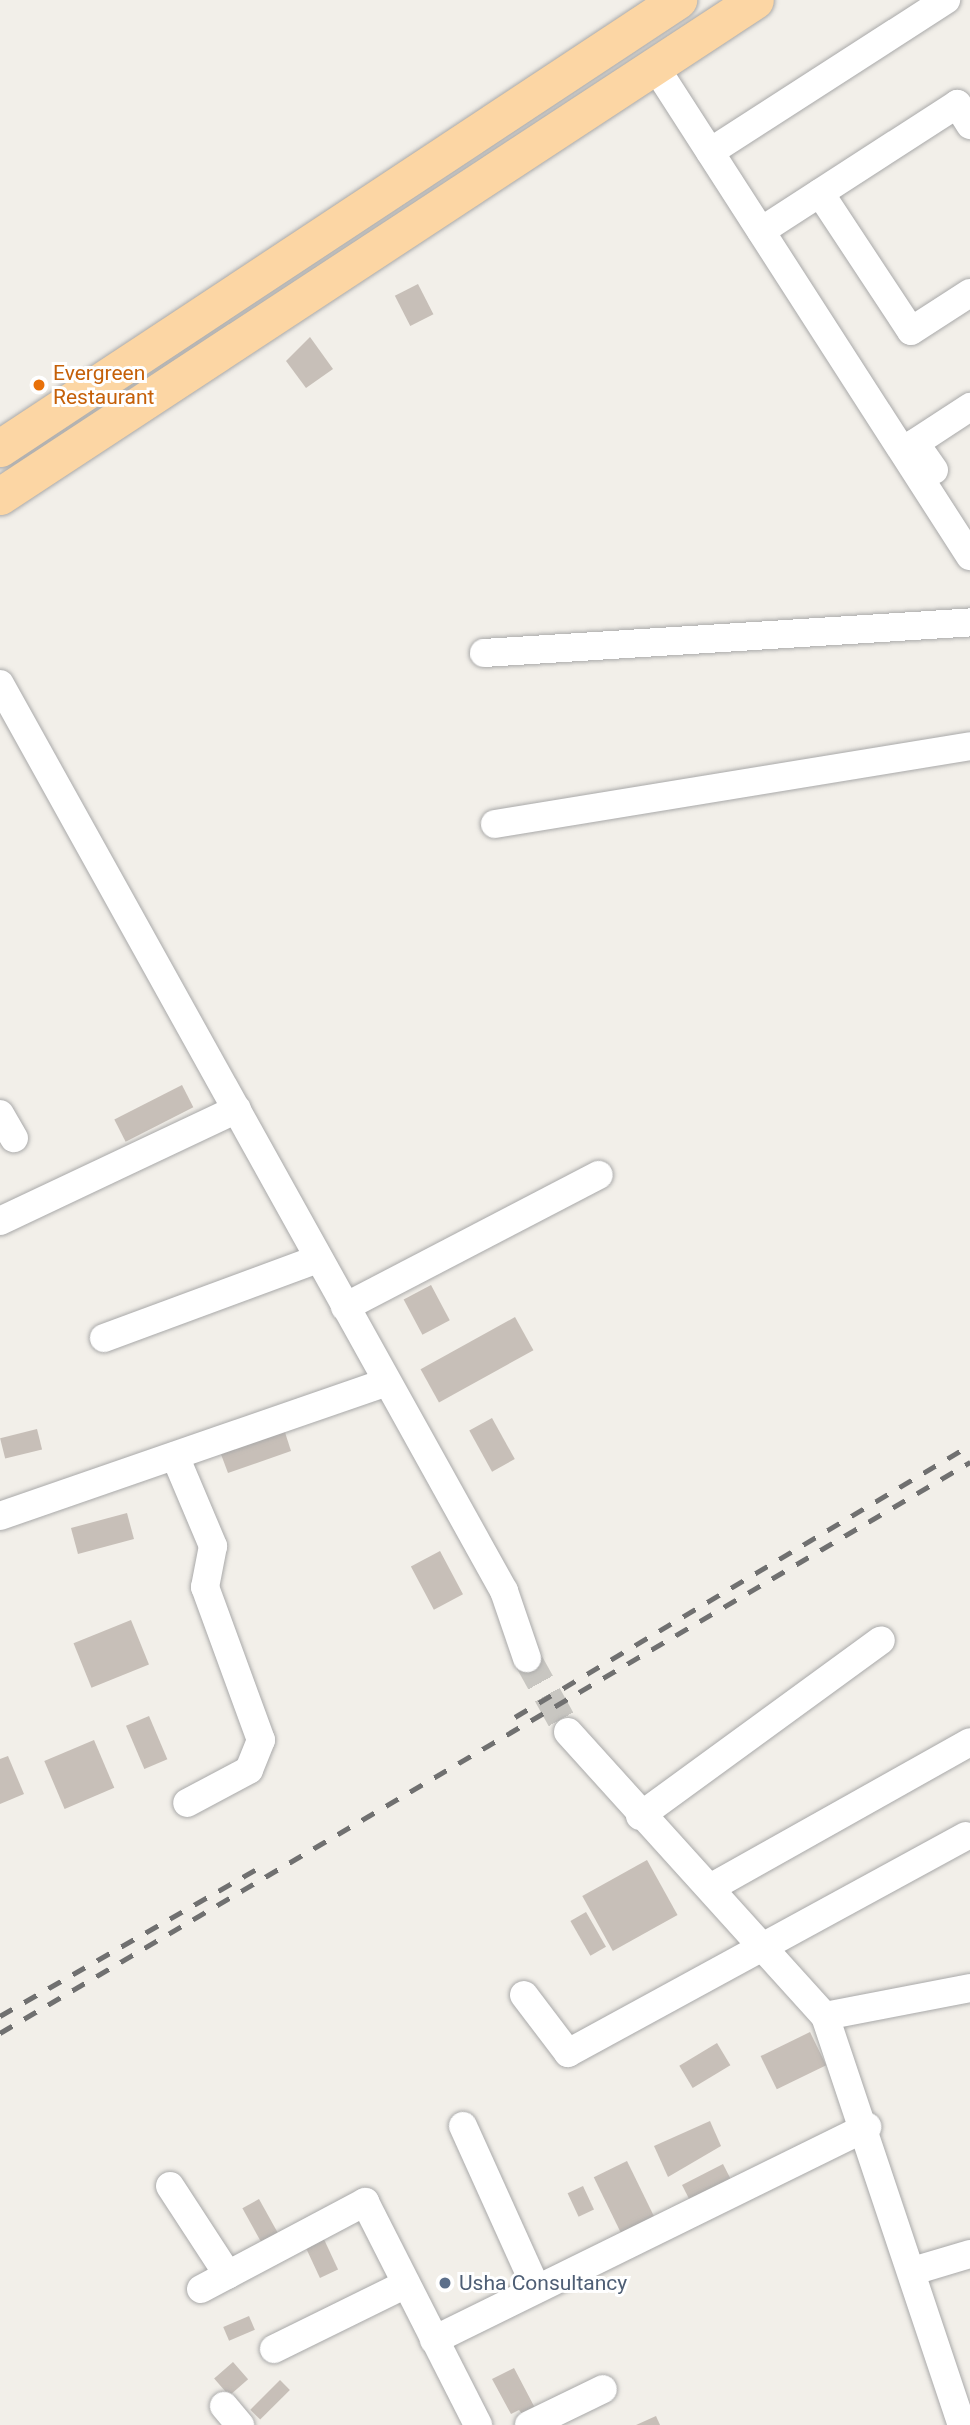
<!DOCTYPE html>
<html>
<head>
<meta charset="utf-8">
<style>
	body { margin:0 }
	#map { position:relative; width:970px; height:2425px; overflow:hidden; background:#f2efe9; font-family:Roboto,sans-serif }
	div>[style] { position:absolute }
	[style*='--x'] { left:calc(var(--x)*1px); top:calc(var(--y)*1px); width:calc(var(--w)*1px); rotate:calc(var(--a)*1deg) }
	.building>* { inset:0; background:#c7bfb8; transform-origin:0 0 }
	.minor-tunnel>* { height:28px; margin-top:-14px; transform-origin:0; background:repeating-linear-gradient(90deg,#c8c6c1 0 28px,transparent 0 42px) }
	.roads { filter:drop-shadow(0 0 2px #a9a9a9) drop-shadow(0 0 2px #a9a9a9) }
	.minor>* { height:28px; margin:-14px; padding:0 14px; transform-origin:14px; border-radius:14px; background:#fff }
	.major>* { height:37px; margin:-18.5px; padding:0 18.5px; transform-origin:18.5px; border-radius:18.5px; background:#fcd6a4 }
	.rail>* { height:5px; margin-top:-2.5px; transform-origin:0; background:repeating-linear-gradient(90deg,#707070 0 14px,transparent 0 28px) }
	.dots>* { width:19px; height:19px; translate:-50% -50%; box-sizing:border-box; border:4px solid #fff; border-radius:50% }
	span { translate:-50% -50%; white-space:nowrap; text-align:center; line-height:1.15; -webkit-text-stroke:6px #fff; paint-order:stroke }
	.food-label { font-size:21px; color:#c56008 }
	.left { translate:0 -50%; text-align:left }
	.service-label { font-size:21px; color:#4e5e75 }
</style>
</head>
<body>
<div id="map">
	<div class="building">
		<div style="left:418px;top:284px;width:34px;height:26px;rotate:63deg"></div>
		<div style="clip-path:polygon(310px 337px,333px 369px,306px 388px,286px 361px)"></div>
		<div style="left:182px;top:1085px;width:25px;height:76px;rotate:63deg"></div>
		<div style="left:431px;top:1285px;width:40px;height:31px;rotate:62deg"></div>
		<div style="left:515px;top:1317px;width:38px;height:108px;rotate:61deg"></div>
		<div style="left:492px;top:1418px;width:47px;height:26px;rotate:61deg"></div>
		<div style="clip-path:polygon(282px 1423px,291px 1451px,228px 1473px,216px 1441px)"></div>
		<div style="left:37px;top:1429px;width:21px;height:38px;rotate:76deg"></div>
		<div style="left:127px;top:1513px;width:27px;height:58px;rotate:75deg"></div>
		<div style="left:440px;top:1551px;width:49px;height:33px;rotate:62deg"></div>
		<div style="left:131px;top:1620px;width:48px;height:62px;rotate:68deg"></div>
		<div style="left:149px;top:1716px;width:47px;height:25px;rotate:67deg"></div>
		<div style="left:94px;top:1740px;width:52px;height:54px;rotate:67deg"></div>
		<div style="clip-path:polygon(8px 1756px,24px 1794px,0 1804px,0 1759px)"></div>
		<div style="left:647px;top:1860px;width:63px;height:74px;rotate:61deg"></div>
		<div style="left:586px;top:1912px;width:40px;height:18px;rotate:60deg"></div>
		<div style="left:810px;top:2032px;width:37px;height:55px;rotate:64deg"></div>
		<div style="left:717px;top:2043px;width:26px;height:44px;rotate:59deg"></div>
		<div style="clip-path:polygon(710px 2121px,721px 2146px,668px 2177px,654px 2146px)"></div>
		<div style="left:627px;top:2161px;width:66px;height:37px;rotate:64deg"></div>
		<div style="left:723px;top:2164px;width:18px;height:46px;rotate:63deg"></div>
		<div style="left:583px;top:2186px;width:26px;height:17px;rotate:65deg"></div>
		<div style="left:259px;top:2199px;width:47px;height:19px;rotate:61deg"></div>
		<div style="left:322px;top:2235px;width:38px;height:20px;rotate:65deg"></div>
		<div style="left:249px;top:2316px;width:15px;height:28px;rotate:67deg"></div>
		<div style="left:233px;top:2362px;width:23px;height:25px;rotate:49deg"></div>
		<div style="clip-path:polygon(514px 2368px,535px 2408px,523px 2415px,519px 2410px,511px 2414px,492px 2379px)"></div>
		<div style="left:280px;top:2380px;width:14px;height:42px;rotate:45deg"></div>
		<div style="clip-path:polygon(656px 2416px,660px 2425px,636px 2425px)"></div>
	</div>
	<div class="minor-tunnel">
		<div style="--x:527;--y:1658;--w:85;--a:61"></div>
	</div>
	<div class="roads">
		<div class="minor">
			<div style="--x:654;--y:65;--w:584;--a:57.24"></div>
			<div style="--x:710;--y:152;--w:281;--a:-32.8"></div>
			<div style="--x:820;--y:193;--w:165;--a:56.6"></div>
			<div style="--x:911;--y:331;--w:70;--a:-32.8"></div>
			<div style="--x:761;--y:231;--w:234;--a:-32.9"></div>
			<div style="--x:957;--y:104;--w:25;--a:58"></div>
			<div style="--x:934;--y:470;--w:33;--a:-125"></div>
			<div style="--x:915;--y:443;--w:66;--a:-33.2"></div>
			<div style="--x:484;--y:653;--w:487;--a:-3.6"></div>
			<div style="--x:0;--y:684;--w:1038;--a:60.94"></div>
			<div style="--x:504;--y:1591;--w:71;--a:71.1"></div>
			<div style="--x:495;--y:824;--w:481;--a:-9.3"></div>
			<div style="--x:0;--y:1114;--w:28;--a:60"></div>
			<div style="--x:0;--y:1221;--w:262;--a:-25.3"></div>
			<div style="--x:345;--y:1307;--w:286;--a:-27.5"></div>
			<div style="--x:104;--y:1338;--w:228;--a:-20.3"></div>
			<div style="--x:175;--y:1456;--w:98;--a:67.1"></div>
			<div style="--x:213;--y:1546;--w:42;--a:101"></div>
			<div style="--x:205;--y:1587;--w:163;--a:69.9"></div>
			<div style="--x:261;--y:1740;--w:32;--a:112"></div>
			<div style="--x:249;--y:1770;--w:70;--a:152"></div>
			<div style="--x:0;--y:1516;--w:409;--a:-19.1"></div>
			<div style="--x:568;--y:1732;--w:383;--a:47.9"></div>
			<div style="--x:825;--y:2016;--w:431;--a:71.5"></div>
			<div style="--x:640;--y:1816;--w:298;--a:-36.1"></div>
			<div style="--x:710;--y:1888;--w:298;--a:-29.3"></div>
			<div style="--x:524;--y:1995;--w:73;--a:52.8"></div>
			<div style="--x:568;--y:2053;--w:453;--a:-28.6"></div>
			<div style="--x:825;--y:2016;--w:148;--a:-10.9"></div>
			<div style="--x:463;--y:2126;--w:178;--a:65.7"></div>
			<div style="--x:170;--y:2186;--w:106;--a:56.9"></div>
			<div style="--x:913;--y:2271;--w:59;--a:-16.6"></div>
			<div style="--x:201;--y:2289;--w:186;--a:-27.9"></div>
			<div style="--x:365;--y:2202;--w:250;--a:63.1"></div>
			<div style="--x:434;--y:2340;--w:483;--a:-26.2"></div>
			<div style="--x:274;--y:2349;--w:147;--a:-26.2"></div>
			<div style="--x:224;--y:2406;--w:25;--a:50"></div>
			<div style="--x:529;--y:2425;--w:82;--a:-25.9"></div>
		</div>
		<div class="major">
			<div style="--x:0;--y:448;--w:813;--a:-33.46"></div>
			<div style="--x:0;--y:496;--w:903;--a:-33.3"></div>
		</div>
	</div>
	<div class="rail">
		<div style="--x:515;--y:1717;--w:530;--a:-30.87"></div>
		<div style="--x:0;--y:2016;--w:297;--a:-29.8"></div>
		<div style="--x:0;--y:2033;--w:1126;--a:-30.48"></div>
	</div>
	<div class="dots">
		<div style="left:39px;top:385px;background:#e8710a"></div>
		<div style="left:445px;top:2283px;background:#5c6f8a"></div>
	</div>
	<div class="food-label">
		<span class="left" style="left:53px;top:385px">Evergreen<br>Restaurant</span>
	</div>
	<div class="service-label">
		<span class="left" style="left:459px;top:2283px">Usha Consultancy</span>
	</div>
</div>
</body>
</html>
